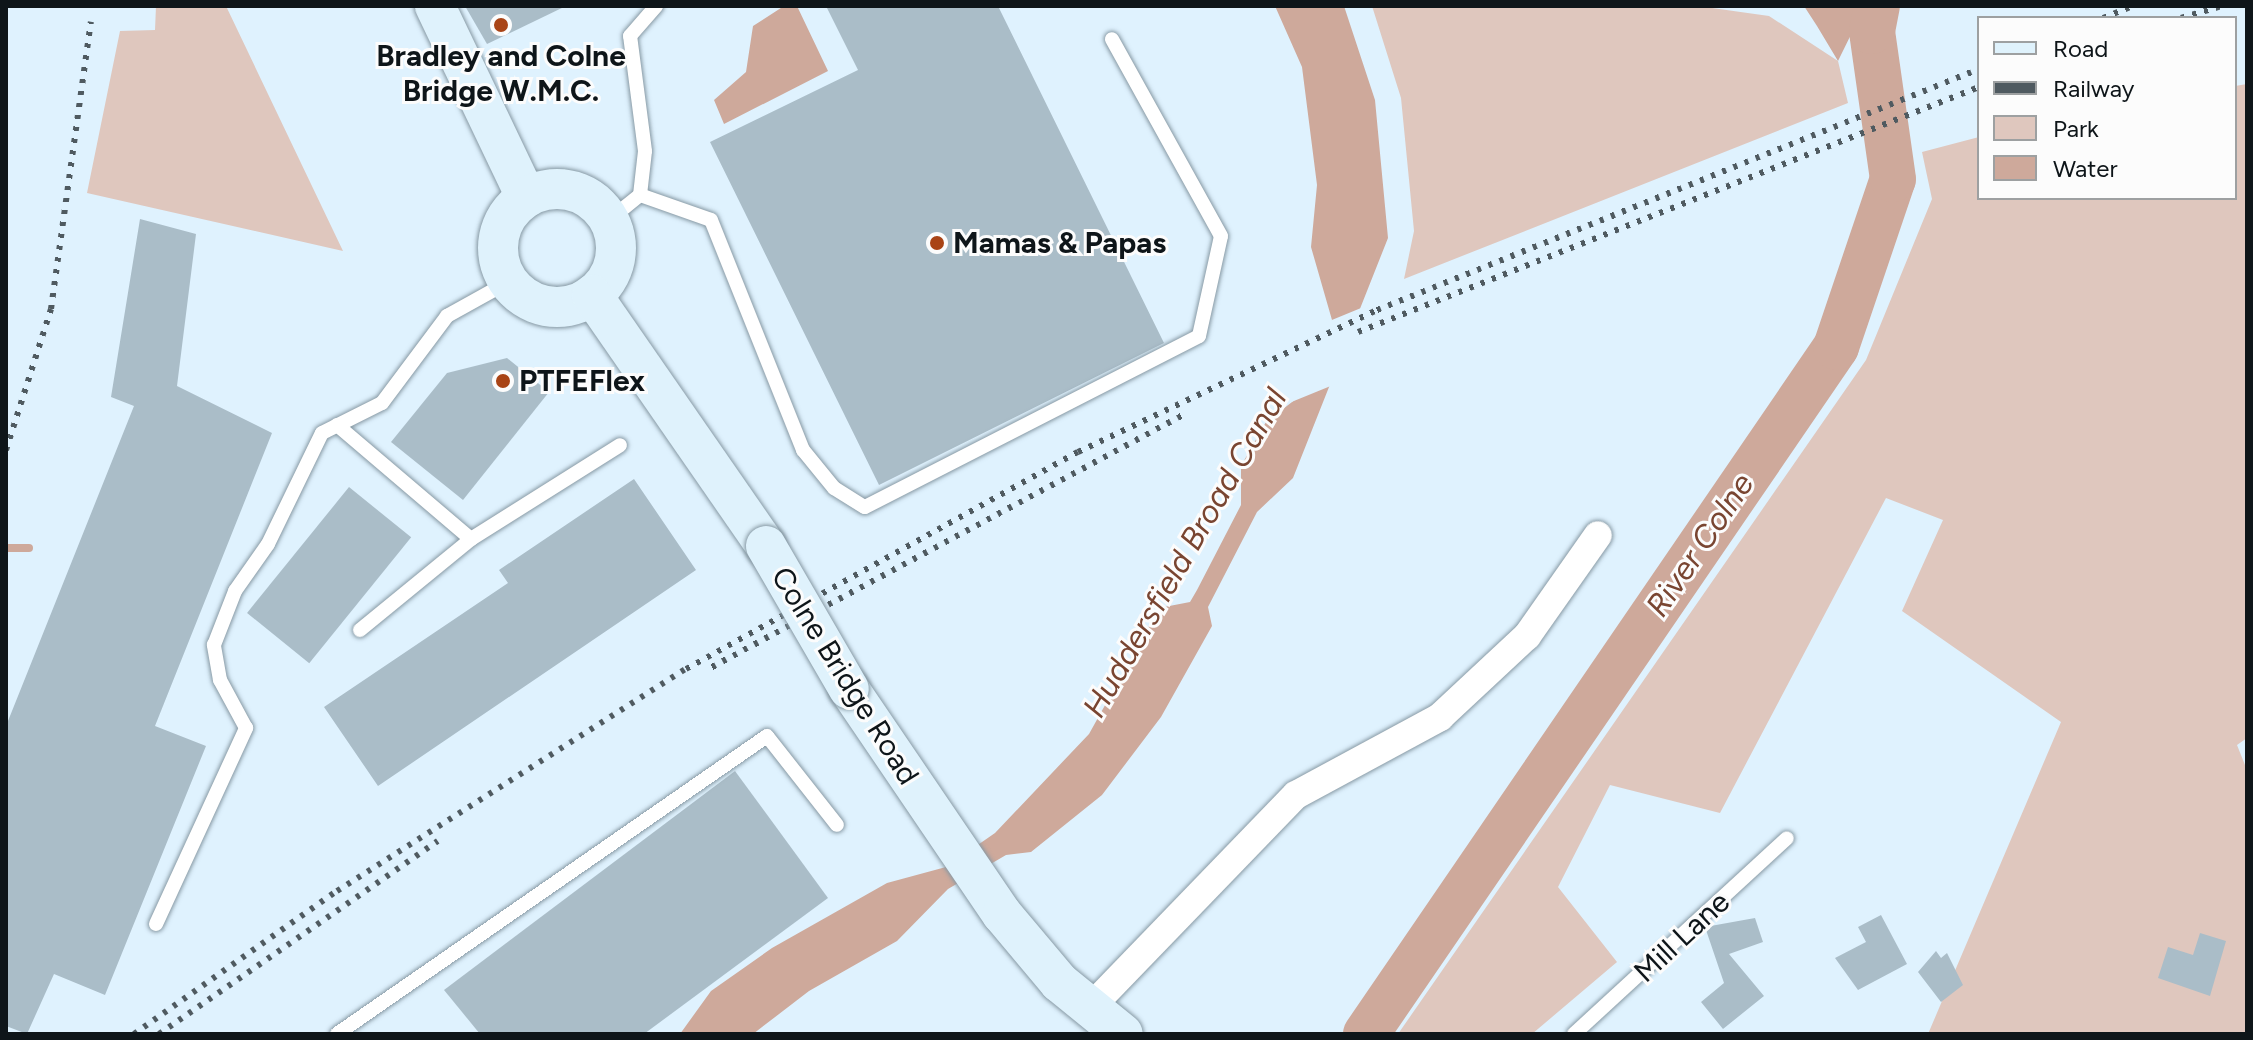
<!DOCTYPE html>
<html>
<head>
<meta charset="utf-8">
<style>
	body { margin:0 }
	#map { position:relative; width:2253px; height:1040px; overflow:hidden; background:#dff2fe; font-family:Figtree,sans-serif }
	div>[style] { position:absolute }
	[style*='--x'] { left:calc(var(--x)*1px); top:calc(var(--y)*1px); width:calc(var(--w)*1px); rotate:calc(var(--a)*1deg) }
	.green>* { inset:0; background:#dfc7be }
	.water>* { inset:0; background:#cea99b }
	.pier>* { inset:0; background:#dff2fe }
	.stream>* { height:8px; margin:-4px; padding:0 4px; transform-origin:4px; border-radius:4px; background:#cea99b }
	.river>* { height:46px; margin:-23px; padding:0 23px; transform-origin:23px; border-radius:23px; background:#cea99b }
	.building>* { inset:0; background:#aabdc8; transform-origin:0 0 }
	.roads { filter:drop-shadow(0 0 2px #8799a4) drop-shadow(0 0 2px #8799a4) }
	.service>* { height:14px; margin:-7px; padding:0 7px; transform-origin:7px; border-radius:7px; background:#fff }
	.minor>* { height:28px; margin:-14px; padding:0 14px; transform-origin:14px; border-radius:14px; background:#fff }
	.secondary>* { height:40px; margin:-20px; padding:0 20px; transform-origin:20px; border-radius:20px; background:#dff2fc }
	.secondary>.ring { margin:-20px; padding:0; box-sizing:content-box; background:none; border:40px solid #dff2fc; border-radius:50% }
	.rail>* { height:6px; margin-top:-3px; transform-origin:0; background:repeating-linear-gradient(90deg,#4f5a60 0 4px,transparent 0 12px) }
	.bridges { filter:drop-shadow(0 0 2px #8799a4) drop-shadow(0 0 2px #8799a4) }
	.secondary-bridge>* { height:40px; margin:-20px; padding:0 20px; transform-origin:20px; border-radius:20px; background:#dff2fc }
	.dots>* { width:22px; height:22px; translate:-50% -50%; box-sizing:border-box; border:4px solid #fcfcfc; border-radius:50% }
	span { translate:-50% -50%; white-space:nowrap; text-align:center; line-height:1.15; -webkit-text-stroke:6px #fcfcfc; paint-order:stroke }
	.poi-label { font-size:30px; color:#0e1519; font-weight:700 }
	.left { translate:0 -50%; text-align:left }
	.street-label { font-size:30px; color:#0e1519 }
	.water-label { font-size:32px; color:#794531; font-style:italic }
	.frame { position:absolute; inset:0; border:8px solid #0e1519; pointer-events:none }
	.legend { position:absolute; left:1977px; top:16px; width:260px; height:184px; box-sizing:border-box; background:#fcfcfc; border:2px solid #9da0a1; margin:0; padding:10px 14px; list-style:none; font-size:24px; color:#0e1519 }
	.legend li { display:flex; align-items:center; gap:16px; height:40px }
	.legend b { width:40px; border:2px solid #9da0a1 }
</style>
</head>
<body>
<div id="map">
	<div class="green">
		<div style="clip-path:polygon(156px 6px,226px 6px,343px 251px,87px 193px,120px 31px,155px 30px)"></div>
		<div style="clip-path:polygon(1372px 6px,1698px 6px,1769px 16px,1838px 61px,1848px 103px,1404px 279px,1414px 231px,1401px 98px)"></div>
		<div style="clip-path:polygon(2247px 84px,2247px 738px,2237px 745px,2247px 770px,2247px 1034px,1928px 1034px,2061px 722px,1902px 611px,1943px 520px,1886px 498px,1720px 813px,1610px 785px,1558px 887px,1617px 962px,1532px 1034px,1398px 1034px,1866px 360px,1932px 199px,1922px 152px,1979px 137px,1979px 198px,2235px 198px,2235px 86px)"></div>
	</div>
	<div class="water">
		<div style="clip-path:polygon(784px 6px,797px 6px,828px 71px,724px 124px,714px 100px,746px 72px,753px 26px)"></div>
		<div style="clip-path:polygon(1275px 6px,1344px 6px,1375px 100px,1388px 238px,1293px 478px,1257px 512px,1208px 607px,1212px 626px,1161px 717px,1102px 795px,1031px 852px,1006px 855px,948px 889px,897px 941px,809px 991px,753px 1034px,680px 1034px,711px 991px,772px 948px,887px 883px,946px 867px,995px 833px,1089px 734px,1159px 608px,1190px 602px,1197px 590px,1241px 505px,1241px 466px,1266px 422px,1305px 392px,1332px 320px,1311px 247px,1317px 185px,1302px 67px)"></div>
		<div style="clip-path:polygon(1804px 6px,1865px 6px,1838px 61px,1817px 26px)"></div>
	</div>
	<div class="pier">
		<div style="clip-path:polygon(1361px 308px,1338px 383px,1289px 403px,1302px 390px,1327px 322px)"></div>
	</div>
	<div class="stream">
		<div style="--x:6;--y:548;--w:23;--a:0"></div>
	</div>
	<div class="river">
		<div style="--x:1366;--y:1034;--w:832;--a:-55.62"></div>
		<div style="--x:1836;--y:347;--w:177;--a:-71.3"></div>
		<div style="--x:1893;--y:179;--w:149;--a:-98.1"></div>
		<div style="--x:1872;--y:31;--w:25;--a:-79"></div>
	</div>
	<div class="building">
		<div style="clip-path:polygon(465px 6px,566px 6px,487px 44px)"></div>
		<div style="clip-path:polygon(826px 6px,998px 6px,1164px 343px,879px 485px,710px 142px,858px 70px)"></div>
		<div style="clip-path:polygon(140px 219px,196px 234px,177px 386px,272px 433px,155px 726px,206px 746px,105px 995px,54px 974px,27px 1034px,6px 1026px,6px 726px,134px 406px,111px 397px)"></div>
		<div style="clip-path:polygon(507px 358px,549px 392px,463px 500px,391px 442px,447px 373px)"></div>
		<div style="clip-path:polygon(634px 479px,696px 570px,378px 786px,324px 707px,508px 583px,499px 570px)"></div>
		<div style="left:349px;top:487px;width:80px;height:162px;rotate:39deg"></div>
		<div style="clip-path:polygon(735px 771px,828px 898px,644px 1034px,480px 1034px,444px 990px)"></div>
		<div style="clip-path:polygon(1881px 915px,1907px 964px,1858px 990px,1835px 958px,1866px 942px,1858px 927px)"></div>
		<div style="clip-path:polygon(1755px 918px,1763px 942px,1729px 954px,1764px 996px,1723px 1029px,1701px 1002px,1724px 983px,1705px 927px)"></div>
		<div style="clip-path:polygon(2200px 933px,2226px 941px,2210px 996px,2158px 978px,2168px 947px,2193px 955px)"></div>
		<div style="clip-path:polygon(1936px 951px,1941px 958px,1947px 953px,1963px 985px,1941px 1002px,1918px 972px)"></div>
	</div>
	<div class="roads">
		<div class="service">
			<div style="--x:640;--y:195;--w:44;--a:-83.5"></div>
			<div style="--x:645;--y:151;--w:116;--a:-97.4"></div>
			<div style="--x:630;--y:36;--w:40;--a:-49"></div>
			<div style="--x:609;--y:220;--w:40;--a:-39"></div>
			<div style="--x:640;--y:195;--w:75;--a:19.4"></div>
			<div style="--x:711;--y:220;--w:248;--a:68.2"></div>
			<div style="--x:803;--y:450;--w:49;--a:50.8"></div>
			<div style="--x:834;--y:488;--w:36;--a:32"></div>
			<div style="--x:865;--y:507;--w:375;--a:-27.1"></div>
			<div style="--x:1199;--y:336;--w:102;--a:-77.6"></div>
			<div style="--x:1221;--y:236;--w:225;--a:-119"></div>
			<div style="--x:337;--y:425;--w:176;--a:40.4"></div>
			<div style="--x:471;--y:539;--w:176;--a:-32.2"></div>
			<div style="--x:360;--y:630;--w:144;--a:-39.3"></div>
			<div style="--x:156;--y:924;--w:216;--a:-65.3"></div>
			<div style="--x:246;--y:728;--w:55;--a:-118.4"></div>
			<div style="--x:220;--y:680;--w:36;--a:-100"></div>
			<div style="--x:214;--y:645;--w:58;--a:-68.7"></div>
			<div style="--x:235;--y:591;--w:57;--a:-54.9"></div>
			<div style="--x:268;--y:544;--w:123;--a:-64.1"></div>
			<div style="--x:322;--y:433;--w:67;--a:-26.6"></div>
			<div style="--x:382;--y:403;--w:109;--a:-53.2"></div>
			<div style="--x:447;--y:316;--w:70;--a:-29.1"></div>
			<div style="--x:337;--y:1034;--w:523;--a:-34.72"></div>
			<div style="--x:767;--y:736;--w:113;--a:51.8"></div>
			<div style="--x:1574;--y:1034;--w:289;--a:-42.6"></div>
		</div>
		<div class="minor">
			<div style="--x:1090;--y:1008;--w:296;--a:-46"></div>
			<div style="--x:1296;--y:795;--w:164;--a:-28.4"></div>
			<div style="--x:1440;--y:717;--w:119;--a:-43"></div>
			<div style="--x:1527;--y:636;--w:123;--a:-54.9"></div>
		</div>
		<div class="secondary">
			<div style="--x:435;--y:6;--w:212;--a:64.5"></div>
			<div class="ring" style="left:498px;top:189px;width:78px;height:78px"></div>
			<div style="--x:592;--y:295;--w:305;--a:55.3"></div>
			<div style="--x:849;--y:689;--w:272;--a:55.8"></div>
			<div style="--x:1002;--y:914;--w:89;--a:50"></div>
			<div style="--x:1059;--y:982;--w:82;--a:39.1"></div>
		</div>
	</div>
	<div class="rail">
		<div style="--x:2103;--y:18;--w:31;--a:-22"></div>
		<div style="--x:2181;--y:18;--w:43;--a:-16.3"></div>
		<div style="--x:1358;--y:332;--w:668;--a:-21.53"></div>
		<div style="--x:6;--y:450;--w:148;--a:-72.3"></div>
		<div style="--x:51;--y:309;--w:290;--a:-82.1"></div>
		<div style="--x:712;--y:667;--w:532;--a:-28.15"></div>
		<div style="--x:134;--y:1034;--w:248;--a:-35.2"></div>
		<div style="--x:337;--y:891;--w:414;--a:-32.5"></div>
		<div style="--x:686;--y:669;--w:448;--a:-29"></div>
		<div style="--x:1078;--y:452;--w:331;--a:-25.4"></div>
		<div style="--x:1377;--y:310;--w:648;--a:-21.82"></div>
		<div style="--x:159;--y:1034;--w:339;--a:-34.7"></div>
	</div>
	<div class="bridges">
		<div class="secondary-bridge">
			<div style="--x:766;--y:546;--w:165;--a:59.9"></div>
		</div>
	</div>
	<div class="dots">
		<div style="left:501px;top:25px;background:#a94416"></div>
		<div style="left:937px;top:243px;background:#a94416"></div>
		<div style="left:503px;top:381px;background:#a94416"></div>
	</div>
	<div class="poi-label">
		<span style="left:501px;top:73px">Bradley and Colne<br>Bridge W.M.C.</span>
		<span class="left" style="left:953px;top:243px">Mamas &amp; Papas</span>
		<span class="left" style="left:519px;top:381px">PTFEFlex</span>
	</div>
	<div class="street-label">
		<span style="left:845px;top:676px;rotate:58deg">Colne Bridge Road</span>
		<span style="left:1682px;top:937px;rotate:-43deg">Mill Lane</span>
	</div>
	<div class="water-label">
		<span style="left:1700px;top:545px;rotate:-56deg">River Colne</span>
		<span style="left:1185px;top:553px;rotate:-60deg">Huddersfield Broad Canal</span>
	</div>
	<div class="frame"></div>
	<ul class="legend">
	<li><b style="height:10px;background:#dff2fc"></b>Road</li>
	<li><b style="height:10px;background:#4f5a60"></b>Railway</li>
	<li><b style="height:22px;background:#dfc7be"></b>Park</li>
	<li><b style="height:22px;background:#cea99b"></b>Water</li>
	</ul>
</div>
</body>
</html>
